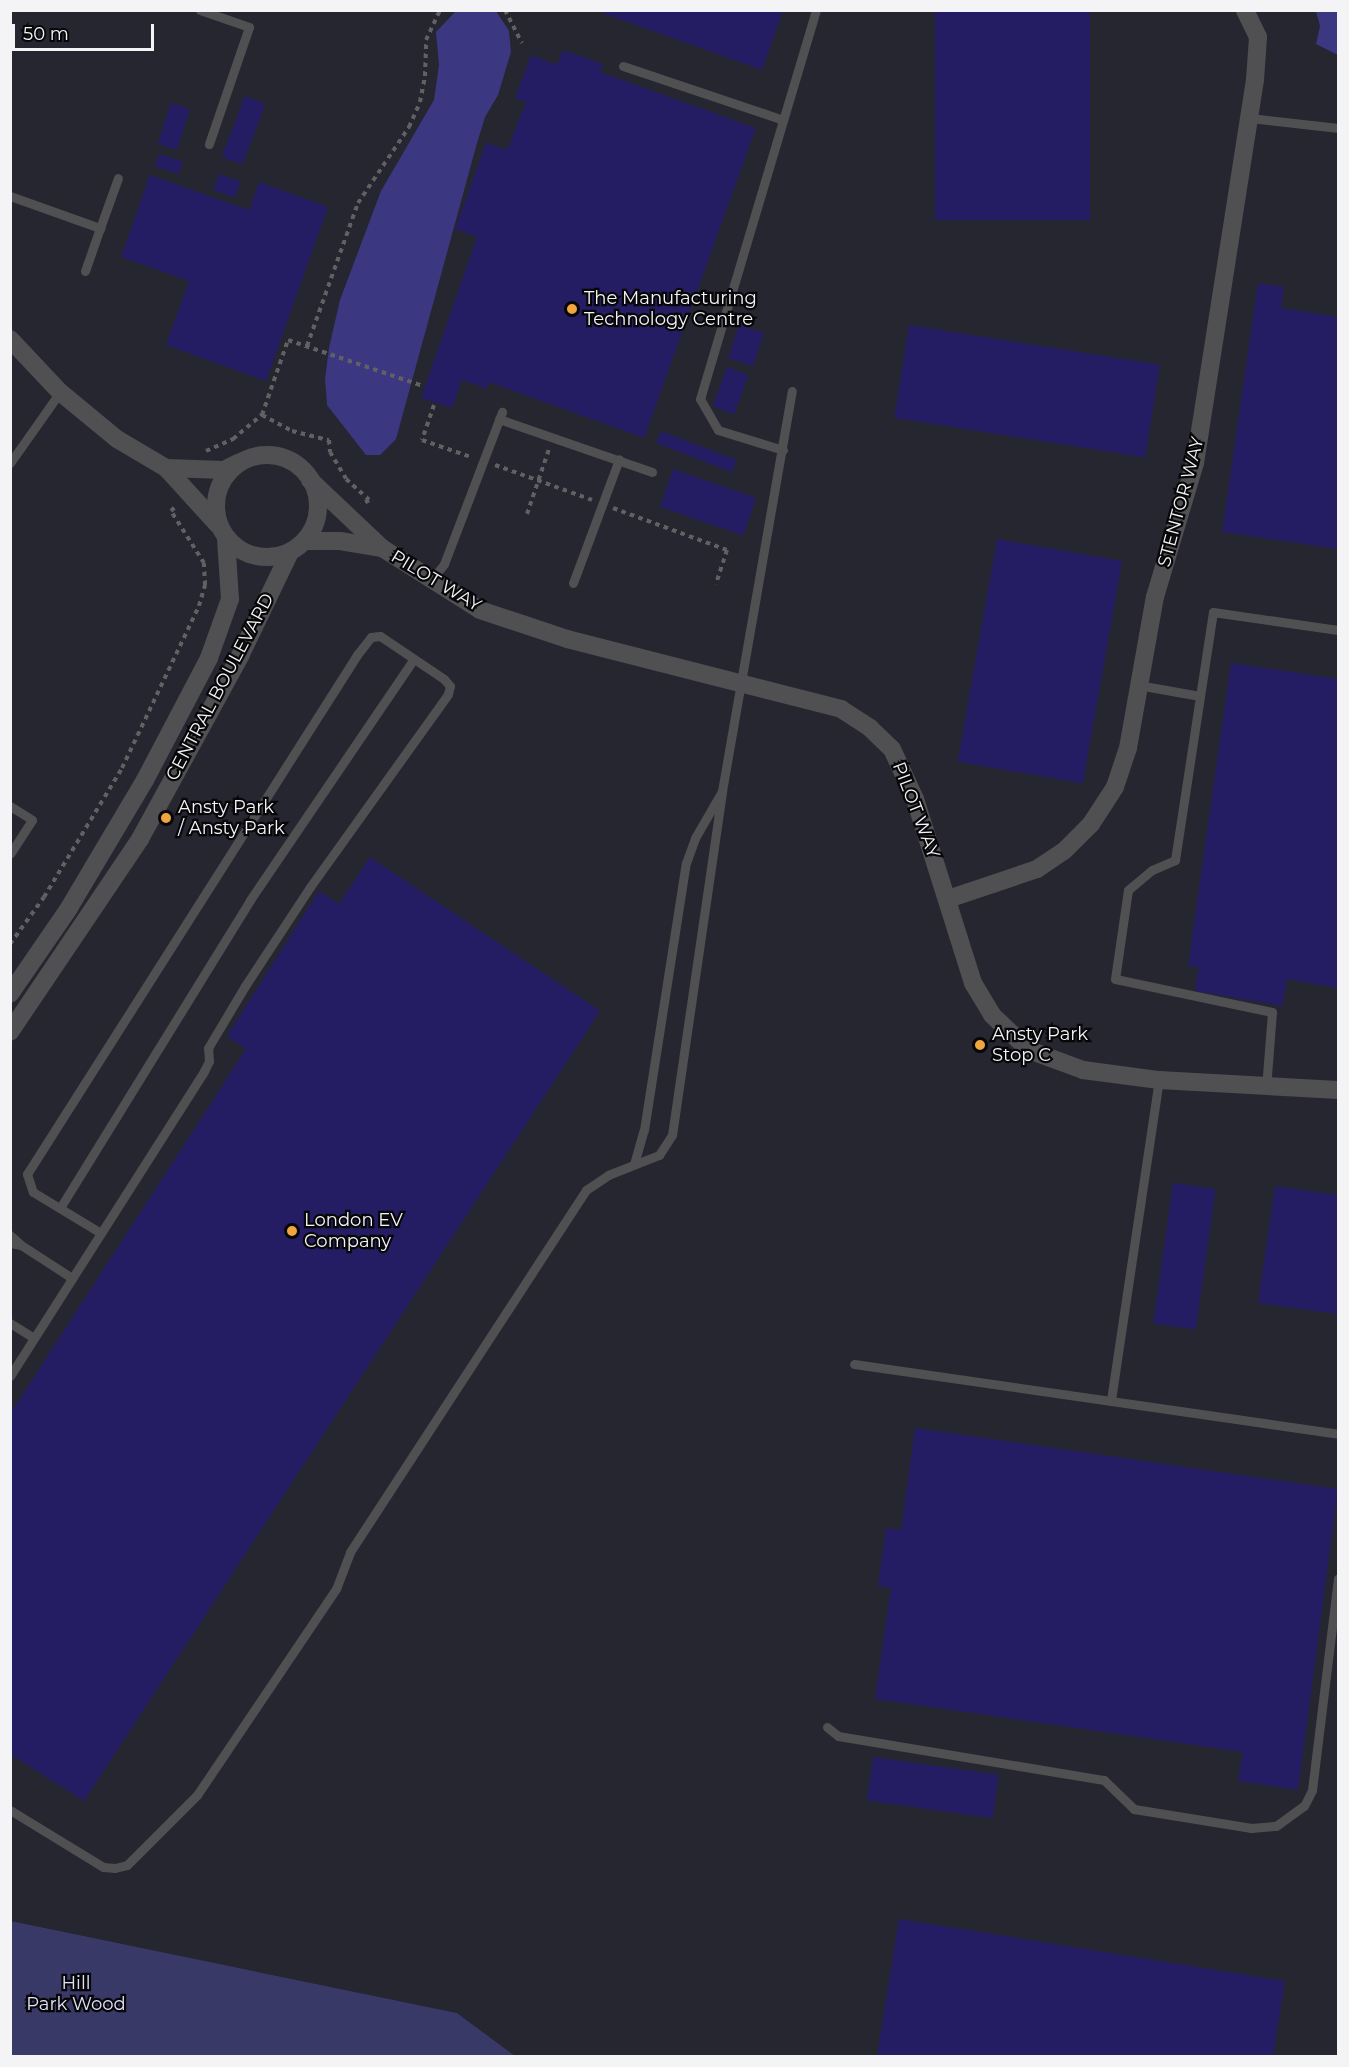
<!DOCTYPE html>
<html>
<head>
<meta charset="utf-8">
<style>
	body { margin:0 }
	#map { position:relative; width:1349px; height:2067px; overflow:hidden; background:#1c1c20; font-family:Montserrat,sans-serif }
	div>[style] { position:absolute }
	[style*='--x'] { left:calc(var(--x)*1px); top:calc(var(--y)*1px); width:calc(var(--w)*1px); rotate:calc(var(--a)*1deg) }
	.built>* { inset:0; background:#25262f }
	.green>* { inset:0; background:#393968 }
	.water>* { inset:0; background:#3b3881 }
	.building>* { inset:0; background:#251d64; transform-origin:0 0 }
	.path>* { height:4px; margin-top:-2px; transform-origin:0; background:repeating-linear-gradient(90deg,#616164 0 4.5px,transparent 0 9px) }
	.lane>* { height:9px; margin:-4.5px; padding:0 4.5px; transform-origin:4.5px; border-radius:4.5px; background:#505052 }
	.street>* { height:18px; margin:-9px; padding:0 9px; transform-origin:9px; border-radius:9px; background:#505052 }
	.street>.ring { margin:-9px; padding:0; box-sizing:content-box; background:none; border:18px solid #505052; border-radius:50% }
	.dots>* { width:16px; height:16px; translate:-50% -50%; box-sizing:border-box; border:3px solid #070709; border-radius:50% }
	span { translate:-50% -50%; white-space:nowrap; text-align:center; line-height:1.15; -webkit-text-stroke:4.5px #070709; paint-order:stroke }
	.poi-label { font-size:18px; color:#f4f4f7 }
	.left { translate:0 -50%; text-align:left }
	.street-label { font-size:18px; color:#f4f4f7 }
	.park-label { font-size:18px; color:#e0e2f8 }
	.frame { position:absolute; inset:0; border:12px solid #f4f4f7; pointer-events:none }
	.scale { position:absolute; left:12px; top:24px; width:142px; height:27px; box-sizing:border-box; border:3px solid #f4f4f7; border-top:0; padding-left:8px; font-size:18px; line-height:21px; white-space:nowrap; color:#f4f4f7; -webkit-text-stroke:4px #070709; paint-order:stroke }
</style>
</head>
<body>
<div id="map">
	<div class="built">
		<div style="clip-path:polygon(10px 11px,1338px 11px,1338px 2056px,515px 2056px,457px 2013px,11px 1921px)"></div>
	</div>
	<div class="green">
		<div style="clip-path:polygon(11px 1921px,457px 2013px,515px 2056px,11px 2056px)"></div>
	</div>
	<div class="water">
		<div style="clip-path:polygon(456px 11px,496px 11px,509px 31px,511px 52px,498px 95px,485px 117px,477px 143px,396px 439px,380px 455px,366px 455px,327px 405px,325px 379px,329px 348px,340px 300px,381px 191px,434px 100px,439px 65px,436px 32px)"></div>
		<div style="clip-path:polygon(1316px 11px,1338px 11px,1338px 55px,1316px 44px,1320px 26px)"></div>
	</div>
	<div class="building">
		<div style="clip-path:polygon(594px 10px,783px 10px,762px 70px)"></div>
		<div style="left:935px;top:10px;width:155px;height:210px"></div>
		<div style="clip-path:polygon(563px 50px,603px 64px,600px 72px,756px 128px,644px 438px,489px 382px,487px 389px,462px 380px,452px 408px,421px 398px,477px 237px,455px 229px,486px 143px,507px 150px,526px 102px,515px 98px,531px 55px,557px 65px)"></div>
		<div style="left:245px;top:96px;width:22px;height:65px;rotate:21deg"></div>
		<div style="left:171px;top:103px;width:20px;height:43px;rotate:18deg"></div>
		<div style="left:159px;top:154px;width:25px;height:13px;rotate:18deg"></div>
		<div style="left:219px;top:174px;width:23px;height:17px;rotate:20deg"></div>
		<div style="clip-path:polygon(150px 175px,249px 210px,259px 182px,328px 207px,266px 381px,166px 345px,189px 281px,121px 257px)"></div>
		<div style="clip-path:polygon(1258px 283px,1284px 287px,1281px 308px,1338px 317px,1338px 549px,1222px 532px)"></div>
		<div style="left:739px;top:325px;width:26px;height:35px;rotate:18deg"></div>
		<div style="left:909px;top:325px;width:254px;height:94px;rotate:9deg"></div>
		<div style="left:727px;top:367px;width:23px;height:42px;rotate:20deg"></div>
		<div style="left:661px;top:431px;width:81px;height:13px;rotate:21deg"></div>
		<div style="left:673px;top:469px;width:88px;height:40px;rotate:19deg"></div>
		<div style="left:997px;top:539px;width:127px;height:226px;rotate:10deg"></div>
		<div style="clip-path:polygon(1231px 663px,1338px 679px,1338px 988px,1287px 979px,1282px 1006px,1195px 991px,1199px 967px,1188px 966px)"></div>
		<div style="clip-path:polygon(370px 857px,600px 1011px,84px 1801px,10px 1754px,10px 1414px,246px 1049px,227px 1036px,319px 891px,339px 904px)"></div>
		<div style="left:1173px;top:1183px;width:43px;height:142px;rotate:8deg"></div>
		<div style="clip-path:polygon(1275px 1186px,1338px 1195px,1338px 1314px,1258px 1303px)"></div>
		<div style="clip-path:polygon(915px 1428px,1338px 1489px,1298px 1790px,1238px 1781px,1243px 1752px,875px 1699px,891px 1588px,878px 1586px,886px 1528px,901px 1530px)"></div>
		<div style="left:873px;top:1757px;width:127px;height:44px;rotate:8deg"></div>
		<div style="clip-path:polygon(899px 1919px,1285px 1981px,1273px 2056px,877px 2056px)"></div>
	</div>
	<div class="path">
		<div style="--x:505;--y:10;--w:37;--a:63"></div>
		<div style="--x:307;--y:346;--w:152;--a:-70.4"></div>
		<div style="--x:358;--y:203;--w:92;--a:-56.1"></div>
		<div style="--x:409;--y:127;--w:27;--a:-66"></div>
		<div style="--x:420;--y:102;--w:26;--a:-79"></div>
		<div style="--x:425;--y:76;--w:36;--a:-88"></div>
		<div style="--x:426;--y:40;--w:33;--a:-65"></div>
		<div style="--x:434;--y:405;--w:37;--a:109"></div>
		<div style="--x:422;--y:440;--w:52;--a:19.1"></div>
		<div style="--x:262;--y:415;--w:79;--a:-70.9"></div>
		<div style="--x:288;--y:340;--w:143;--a:18.8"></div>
		<div style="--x:206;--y:451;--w:30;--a:-24"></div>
		<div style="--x:233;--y:439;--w:38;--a:-40"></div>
		<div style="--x:262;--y:415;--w:34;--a:28"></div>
		<div style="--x:292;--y:431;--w:38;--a:14"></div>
		<div style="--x:329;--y:440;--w:12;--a:85"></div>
		<div style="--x:330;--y:452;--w:31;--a:59"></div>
		<div style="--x:346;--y:479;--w:31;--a:42"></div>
		<div style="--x:369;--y:500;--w:9;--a:148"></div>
		<div style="--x:495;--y:465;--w:103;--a:19.8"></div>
		<div style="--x:613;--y:508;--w:121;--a:20.2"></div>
		<div style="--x:727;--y:550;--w:36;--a:108"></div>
		<div style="--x:527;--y:514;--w:69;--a:-71.3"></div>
		<div style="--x:10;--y:944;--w:58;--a:-54.1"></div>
		<div style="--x:44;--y:897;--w:151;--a:-58.8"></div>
		<div style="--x:122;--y:768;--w:179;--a:-64.6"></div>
		<div style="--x:199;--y:606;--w:22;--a:-74"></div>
		<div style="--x:205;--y:585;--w:22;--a:-93"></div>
		<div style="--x:204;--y:563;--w:62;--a:-122.4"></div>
		<div style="--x:171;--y:511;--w:8;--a:-45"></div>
	</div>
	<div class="lane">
		<div style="--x:200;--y:10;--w:52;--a:19.1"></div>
		<div style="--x:249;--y:27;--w:124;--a:108.9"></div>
		<div style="--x:623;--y:66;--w:169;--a:18.6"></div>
		<div style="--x:1250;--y:118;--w:89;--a:6.5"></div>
		<div style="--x:10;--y:196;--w:96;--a:19.6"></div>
		<div style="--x:100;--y:228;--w:53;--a:-70.2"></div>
		<div style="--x:85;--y:271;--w:46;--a:-70.8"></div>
		<div style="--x:499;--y:419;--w:162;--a:19.1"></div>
		<div style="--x:783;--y:450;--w:68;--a:-162.9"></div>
		<div style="--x:718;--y:430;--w:36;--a:-120"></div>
		<div style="--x:700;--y:399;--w:406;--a:-73.4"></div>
		<div style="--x:10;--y:463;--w:87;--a:-54.8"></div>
		<div style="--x:432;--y:579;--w:19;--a:-51"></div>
		<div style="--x:444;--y:564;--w:163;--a:-69.1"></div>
		<div style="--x:573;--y:583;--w:132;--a:-69.6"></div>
		<div style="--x:1138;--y:685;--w:63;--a:10.1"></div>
		<div style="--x:10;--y:806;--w:26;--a:32"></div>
		<div style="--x:32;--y:820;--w:40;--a:122.9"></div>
		<div style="--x:1266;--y:1088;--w:76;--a:-85.5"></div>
		<div style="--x:1272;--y:1012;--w:160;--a:-168.1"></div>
		<div style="--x:1115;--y:979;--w:90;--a:-81.7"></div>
		<div style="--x:1128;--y:890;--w:31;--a:-40"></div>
		<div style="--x:1152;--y:870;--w:25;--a:-23"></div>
		<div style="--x:1175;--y:860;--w:251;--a:-81.3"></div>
		<div style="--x:1213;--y:612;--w:126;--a:8.2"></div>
		<div style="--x:634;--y:1164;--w:35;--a:-74"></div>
		<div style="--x:644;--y:1130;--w:270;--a:-81.1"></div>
		<div style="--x:686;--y:863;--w:27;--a:-70"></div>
		<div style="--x:695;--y:838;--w:52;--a:-60"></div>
		<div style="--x:60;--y:1208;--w:362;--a:-58.3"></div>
		<div style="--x:250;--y:900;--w:290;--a:-55.8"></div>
		<div style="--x:10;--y:1235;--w:15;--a:42"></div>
		<div style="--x:21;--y:1245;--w:11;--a:-170"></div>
		<div style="--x:21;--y:1245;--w:61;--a:32.9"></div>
		<div style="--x:10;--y:1323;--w:28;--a:32"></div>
		<div style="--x:854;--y:1364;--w:489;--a:8.2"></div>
		<div style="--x:10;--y:1376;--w:361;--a:-57.5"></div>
		<div style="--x:204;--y:1071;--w:11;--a:-63"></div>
		<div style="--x:209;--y:1061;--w:13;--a:-94"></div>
		<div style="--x:208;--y:1048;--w:72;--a:-59.2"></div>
		<div style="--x:245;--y:986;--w:118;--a:-56.7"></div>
		<div style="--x:310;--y:887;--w:237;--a:-54.4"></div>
		<div style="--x:448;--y:694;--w:8;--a:-76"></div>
		<div style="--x:450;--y:686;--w:9;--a:-131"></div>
		<div style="--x:444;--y:679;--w:77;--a:-146.1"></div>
		<div style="--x:380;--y:636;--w:9;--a:174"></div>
		<div style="--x:371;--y:637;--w:23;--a:128"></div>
		<div style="--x:357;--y:655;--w:615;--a:122.45"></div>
		<div style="--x:27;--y:1174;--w:19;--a:72"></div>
		<div style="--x:33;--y:1192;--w:79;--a:31.1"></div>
		<div style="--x:1111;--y:1400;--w:324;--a:-81.5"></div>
		<div style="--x:827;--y:1727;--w:14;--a:39"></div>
		<div style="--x:838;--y:1736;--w:270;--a:9.4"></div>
		<div style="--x:1104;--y:1780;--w:42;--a:44"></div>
		<div style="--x:1134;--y:1809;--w:119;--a:9.2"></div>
		<div style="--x:1251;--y:1828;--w:25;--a:-5"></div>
		<div style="--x:1276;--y:1826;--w:34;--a:-36"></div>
		<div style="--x:1304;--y:1806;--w:18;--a:-63"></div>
		<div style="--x:1312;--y:1790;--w:213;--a:-83"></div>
		<div style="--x:10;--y:1810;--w:109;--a:31.5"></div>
		<div style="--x:103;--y:1867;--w:12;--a:5"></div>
		<div style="--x:115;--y:1868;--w:12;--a:-14"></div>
		<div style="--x:127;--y:1865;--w:99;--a:-45"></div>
		<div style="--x:197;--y:1795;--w:249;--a:-56"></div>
		<div style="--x:336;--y:1589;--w:40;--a:-69"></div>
		<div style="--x:350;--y:1552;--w:432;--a:-56.9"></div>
		<div style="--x:586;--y:1190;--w:27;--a:-34"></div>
		<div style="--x:608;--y:1175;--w:55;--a:-21.4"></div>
		<div style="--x:659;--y:1155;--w:24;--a:-57"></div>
		<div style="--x:672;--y:1135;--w:348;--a:-81.7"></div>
		<div style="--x:722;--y:791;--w:406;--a:-80.1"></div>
	</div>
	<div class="street">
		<div style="--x:10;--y:339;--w:73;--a:46.7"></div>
		<div style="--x:60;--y:392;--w:74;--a:39.5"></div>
		<div style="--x:117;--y:439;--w:57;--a:30.6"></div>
		<div style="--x:166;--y:468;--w:77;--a:47.6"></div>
		<div class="ring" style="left:216px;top:455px;width:84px;height:84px"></div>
		<div style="--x:166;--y:468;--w:58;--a:2"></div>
		<div style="--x:224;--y:470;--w:16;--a:-27"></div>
		<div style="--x:310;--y:480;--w:99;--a:43.4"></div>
		<div style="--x:382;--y:548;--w:116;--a:32.3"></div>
		<div style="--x:480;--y:610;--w:92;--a:18.4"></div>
		<div style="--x:567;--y:639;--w:283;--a:14.3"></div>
		<div style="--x:841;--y:709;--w:35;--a:33"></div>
		<div style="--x:870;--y:728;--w:30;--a:44"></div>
		<div style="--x:892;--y:749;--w:55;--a:65.3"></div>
		<div style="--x:915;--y:799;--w:193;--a:72.5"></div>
		<div style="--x:973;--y:983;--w:37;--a:59"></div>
		<div style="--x:992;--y:1015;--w:51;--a:43.4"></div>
		<div style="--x:1029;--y:1050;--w:58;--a:20.3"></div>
		<div style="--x:1083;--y:1070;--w:77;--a:7.5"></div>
		<div style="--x:1159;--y:1080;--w:179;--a:3.2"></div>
		<div style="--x:304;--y:541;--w:36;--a:0"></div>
		<div style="--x:340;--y:541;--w:43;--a:9.5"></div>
		<div style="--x:948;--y:899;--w:94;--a:-18.6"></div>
		<div style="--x:1037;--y:869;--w:32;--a:-34"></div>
		<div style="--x:1064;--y:851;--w:38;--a:-45"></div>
		<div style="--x:1091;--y:824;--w:44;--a:-57"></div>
		<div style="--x:1115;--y:787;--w:41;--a:-71.6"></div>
		<div style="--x:1128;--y:748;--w:153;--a:-79.9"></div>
		<div style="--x:1155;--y:597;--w:140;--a:-73.4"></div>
		<div style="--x:1195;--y:463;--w:388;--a:-81.1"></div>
		<div style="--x:1255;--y:80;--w:43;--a:-86"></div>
		<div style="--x:1258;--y:37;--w:30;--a:-116"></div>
		<div style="--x:10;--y:994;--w:104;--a:-55.5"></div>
		<div style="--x:69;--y:908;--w:149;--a:-59.3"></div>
		<div style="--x:145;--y:780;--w:138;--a:-62.3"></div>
		<div style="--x:209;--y:658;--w:63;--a:-70.4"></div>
		<div style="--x:230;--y:599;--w:61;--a:-93.8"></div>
		<div style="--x:10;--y:1032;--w:233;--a:-56"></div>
		<div style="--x:140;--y:839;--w:209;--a:-61.3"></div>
		<div style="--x:240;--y:656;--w:115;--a:-64.3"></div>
	</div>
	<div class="dots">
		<div style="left:572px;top:309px;background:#f0a63f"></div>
		<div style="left:166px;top:818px;background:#f0a63f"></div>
		<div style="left:980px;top:1045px;background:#f0a63f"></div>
		<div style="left:292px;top:1231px;background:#f0a63f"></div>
	</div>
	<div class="poi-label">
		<span class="left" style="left:584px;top:309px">The Manufacturing<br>Technology Centre</span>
		<span class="left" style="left:178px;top:818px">Ansty Park<br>/ Ansty Park</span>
		<span class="left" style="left:992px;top:1045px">Ansty Park<br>Stop C</span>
		<span class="left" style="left:304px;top:1231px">London EV<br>Company</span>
	</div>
	<div class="street-label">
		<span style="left:1181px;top:502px;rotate:-75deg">STENTOR WAY</span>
		<span style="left:436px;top:581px;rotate:31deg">PILOT WAY</span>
		<span style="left:220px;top:687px;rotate:-62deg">CENTRAL BOULEVARD</span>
		<span style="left:916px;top:810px;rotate:69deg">PILOT WAY</span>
	</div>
	<div class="park-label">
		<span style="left:76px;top:1994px">Hill<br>Park Wood</span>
	</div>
	<div class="frame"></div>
	<div class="scale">50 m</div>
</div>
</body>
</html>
